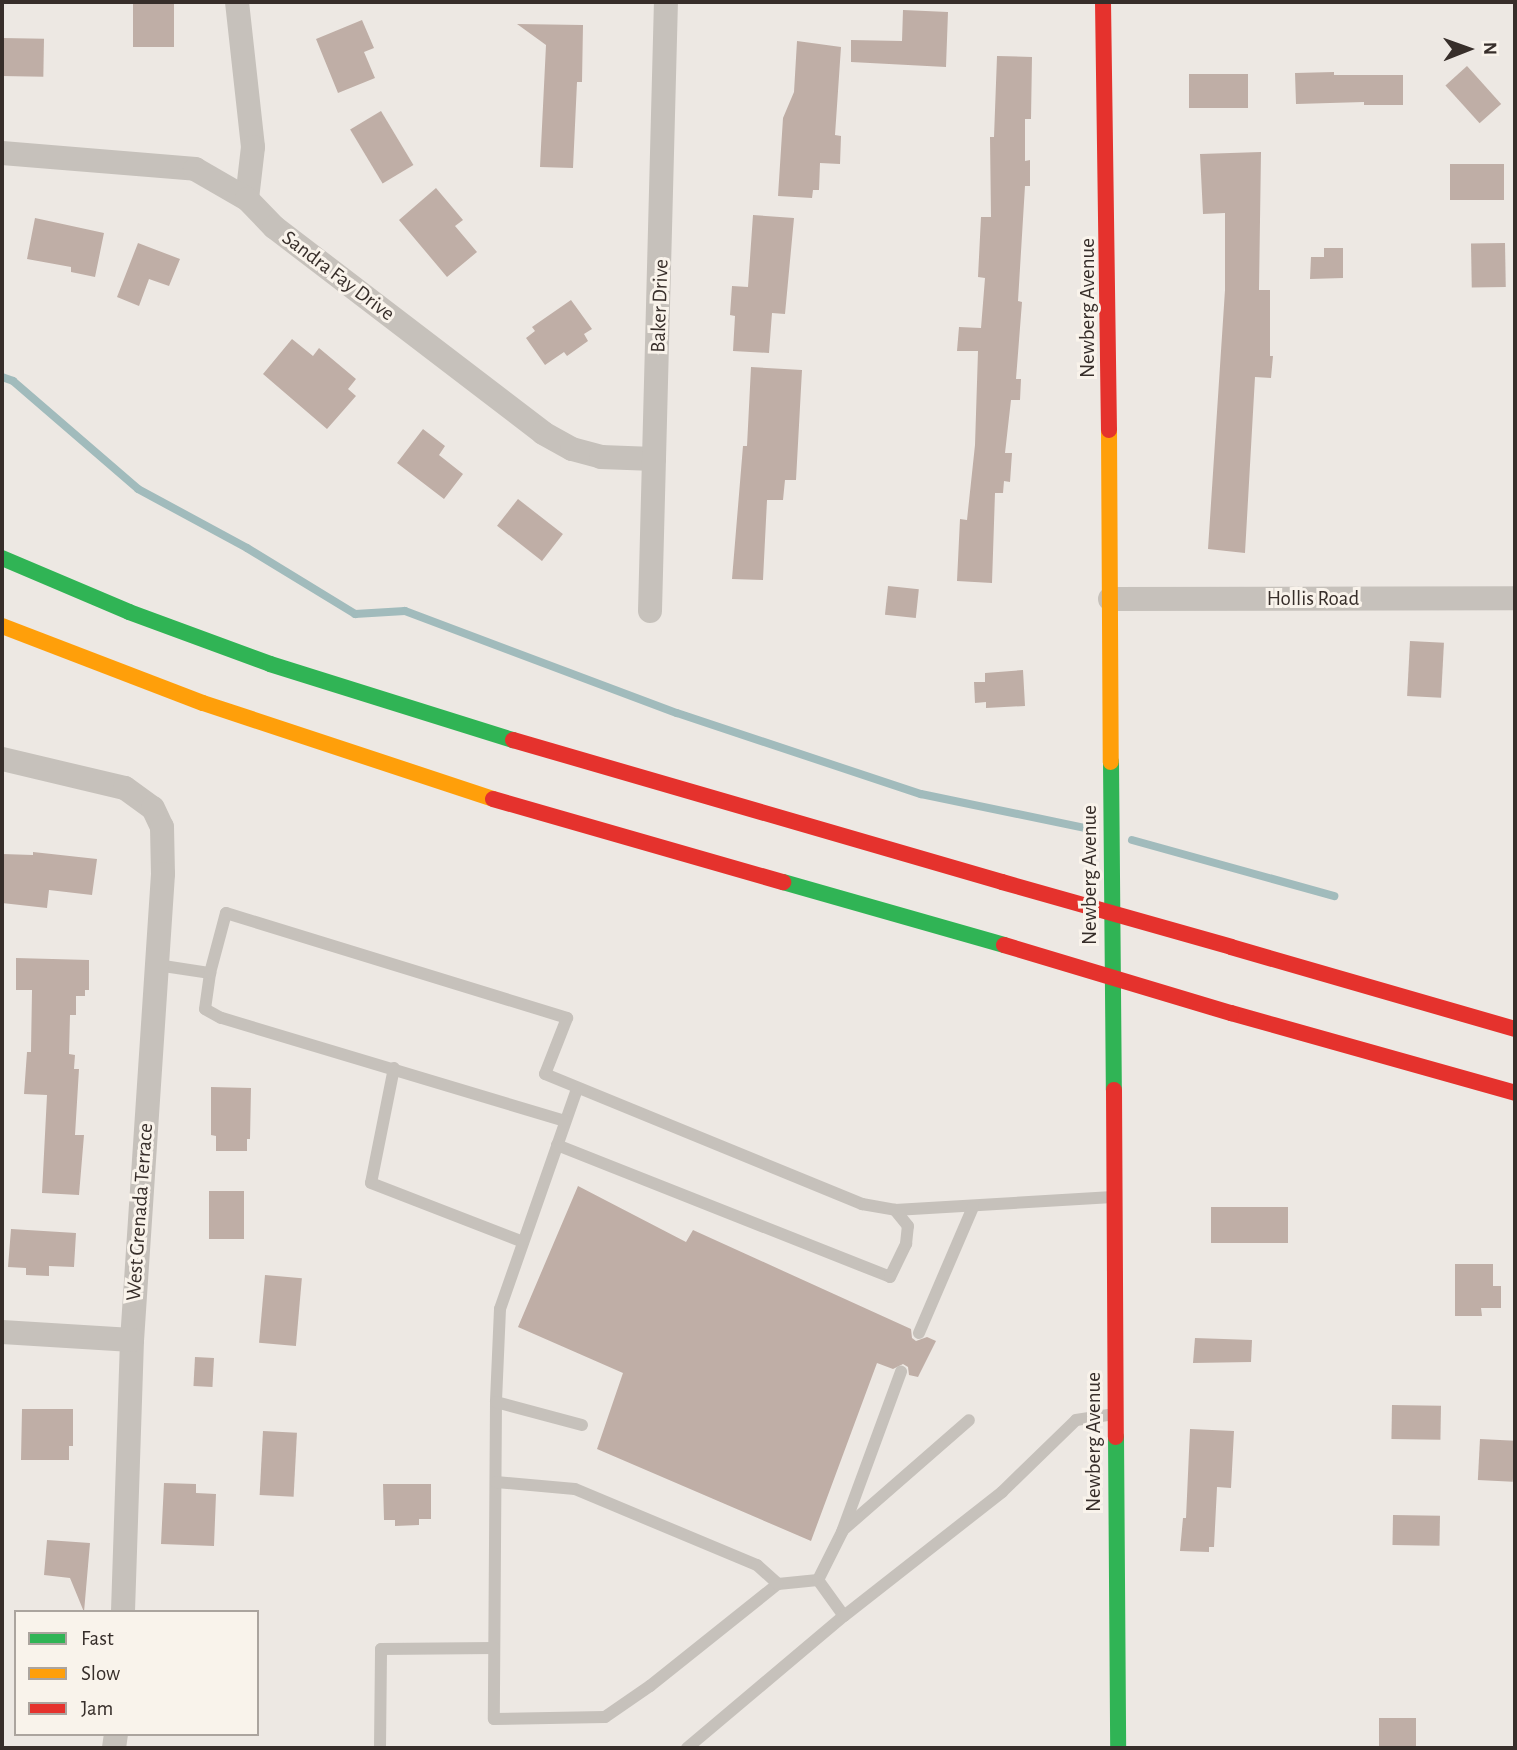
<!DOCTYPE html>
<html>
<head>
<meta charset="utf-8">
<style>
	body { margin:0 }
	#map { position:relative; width:1517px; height:1750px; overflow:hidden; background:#ede8e3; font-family:"Alegreya Sans",sans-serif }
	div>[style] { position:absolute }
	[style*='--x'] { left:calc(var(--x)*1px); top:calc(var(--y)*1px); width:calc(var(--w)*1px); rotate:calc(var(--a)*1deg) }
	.stream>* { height:8px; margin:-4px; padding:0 4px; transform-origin:4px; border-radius:4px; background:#a1bbbc }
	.building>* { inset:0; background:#bfaea6; transform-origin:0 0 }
	.lane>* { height:12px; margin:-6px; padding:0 6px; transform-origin:6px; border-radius:6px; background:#c6c1bb }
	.street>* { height:24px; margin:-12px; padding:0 12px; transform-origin:12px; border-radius:12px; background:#c6c1bb }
	.fast>* { height:16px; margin:-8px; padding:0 8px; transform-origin:8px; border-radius:8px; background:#30b455 }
	.slow>* { height:16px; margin:-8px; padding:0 8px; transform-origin:8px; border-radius:8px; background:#ff9f0a }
	.jam>* { height:16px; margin:-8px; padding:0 8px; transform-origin:8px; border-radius:8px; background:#e5322d }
	.jam-bridge>* { height:16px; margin:-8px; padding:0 8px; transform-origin:8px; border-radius:8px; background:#e5322d }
	span { translate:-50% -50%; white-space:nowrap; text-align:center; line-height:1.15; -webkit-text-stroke:6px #f9f3eb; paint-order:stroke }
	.street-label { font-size:21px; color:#372e2a }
	.frame { position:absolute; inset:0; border:4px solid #372e2a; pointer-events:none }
	.legend { position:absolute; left:14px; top:1610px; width:245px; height:126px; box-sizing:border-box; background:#f9f3eb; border:2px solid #aba49e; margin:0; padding:9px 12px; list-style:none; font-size:21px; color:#372e2a }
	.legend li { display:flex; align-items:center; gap:14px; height:35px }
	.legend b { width:35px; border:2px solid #aba49e }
	.north { position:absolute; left:1433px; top:14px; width:70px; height:70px; -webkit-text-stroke:5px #f9f3eb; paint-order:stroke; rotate:89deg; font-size:19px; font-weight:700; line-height:28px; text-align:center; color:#372e2a }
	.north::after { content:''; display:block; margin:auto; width:24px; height:32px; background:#372e2a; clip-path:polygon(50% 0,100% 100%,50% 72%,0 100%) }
</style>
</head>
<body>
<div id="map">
	<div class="stream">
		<div style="--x:2;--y:377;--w:12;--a:20"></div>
		<div style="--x:13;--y:381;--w:165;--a:40.8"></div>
		<div style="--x:138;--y:489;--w:124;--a:28.4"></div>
		<div style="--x:247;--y:548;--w:127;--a:31.4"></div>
		<div style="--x:355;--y:614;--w:50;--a:-3.4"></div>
		<div style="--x:405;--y:611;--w:290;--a:20.6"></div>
		<div style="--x:677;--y:713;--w:257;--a:18.4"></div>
		<div style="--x:921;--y:794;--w:173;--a:11.7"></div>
		<div style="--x:1132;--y:840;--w:210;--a:15.5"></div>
	</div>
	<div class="building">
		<div style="left:133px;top:2px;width:41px;height:45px"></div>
		<div style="clip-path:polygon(903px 10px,948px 12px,946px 67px,851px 62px,851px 40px,902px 41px)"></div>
		<div style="clip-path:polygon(362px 20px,374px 48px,364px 52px,375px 78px,338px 93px,316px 39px)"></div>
		<div style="clip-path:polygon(517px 24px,583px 25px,582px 82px,577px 82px,573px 168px,540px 167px,546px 45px)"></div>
		<div style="left:2px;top:38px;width:42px;height:38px;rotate:1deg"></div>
		<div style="clip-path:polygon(797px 41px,841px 47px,835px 135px,841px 136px,840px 164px,820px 163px,819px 190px,813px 190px,812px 198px,778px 196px,783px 118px,794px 92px)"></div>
		<div style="clip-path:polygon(997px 56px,1032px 57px,1031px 119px,1025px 119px,1025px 161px,1030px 160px,1030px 186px,1025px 186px,1018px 301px,1022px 302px,1016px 379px,1021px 379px,1020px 400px,1011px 400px,1005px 453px,1012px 453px,1010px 482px,1004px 481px,1003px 493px,995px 493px,992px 583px,957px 581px,960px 519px,967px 520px,975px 445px,978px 351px,957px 351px,959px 327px,981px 328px,985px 278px,978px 277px,981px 217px,991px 217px,990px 137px,994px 137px)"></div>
		<div style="left:1467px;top:66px;width:51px;height:29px;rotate:48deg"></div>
		<div style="clip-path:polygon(1334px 72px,1334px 75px,1403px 75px,1403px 105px,1364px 105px,1364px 102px,1296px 104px,1295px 73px)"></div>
		<div style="left:1248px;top:74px;width:34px;height:59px;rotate:90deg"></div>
		<div style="left:381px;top:111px;width:63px;height:36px;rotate:59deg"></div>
		<div style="clip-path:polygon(1261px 152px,1259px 290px,1270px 290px,1270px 356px,1273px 356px,1271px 378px,1255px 377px,1245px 553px,1208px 549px,1225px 290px,1225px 213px,1203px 214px,1200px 154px)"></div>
		<div style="left:1504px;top:164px;width:36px;height:54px;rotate:90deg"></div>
		<div style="clip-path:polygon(436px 188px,463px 220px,455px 226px,477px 252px,447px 277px,399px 220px)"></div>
		<div style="clip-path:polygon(753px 215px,794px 218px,785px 314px,772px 313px,769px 353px,733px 351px,735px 316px,730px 315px,732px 286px,748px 287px)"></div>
		<div style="clip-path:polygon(35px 218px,104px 233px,95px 277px,71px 272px,71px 267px,27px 259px)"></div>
		<div style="clip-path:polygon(138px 243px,180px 259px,169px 286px,149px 279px,139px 306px,117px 297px)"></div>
		<div style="left:1505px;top:243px;width:44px;height:34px;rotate:89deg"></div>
		<div style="clip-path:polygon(1324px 248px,1343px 248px,1343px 278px,1310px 279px,1311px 257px,1324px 257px)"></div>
		<div style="clip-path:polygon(571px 300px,592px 329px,584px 334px,588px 341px,567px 356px,564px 352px,545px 365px,526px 338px,535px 331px,532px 327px)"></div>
		<div style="clip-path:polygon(292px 339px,313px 356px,319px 348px,356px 379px,348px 389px,356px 396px,327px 429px,263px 374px)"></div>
		<div style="clip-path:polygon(751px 367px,802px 370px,796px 480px,785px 480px,783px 500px,767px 500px,763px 580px,732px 579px,743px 446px,747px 446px)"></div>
		<div style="clip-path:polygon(423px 429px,445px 446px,439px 455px,463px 474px,444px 499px,397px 463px)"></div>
		<div style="left:518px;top:499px;width:57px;height:34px;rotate:38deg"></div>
		<div style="left:888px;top:586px;width:31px;height:29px;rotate:6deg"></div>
		<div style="left:1410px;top:641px;width:34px;height:55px;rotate:3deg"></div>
		<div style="clip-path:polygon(1023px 670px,1025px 706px,986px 708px,986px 702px,975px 703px,974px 682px,985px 682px,985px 673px)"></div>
		<div style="clip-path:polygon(33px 852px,97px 859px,92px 895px,49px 890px,47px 908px,2px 903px,2px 854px,33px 855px)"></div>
		<div style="clip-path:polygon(16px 958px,89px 960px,89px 990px,85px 990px,85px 996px,76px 996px,76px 1015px,70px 1015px,69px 1054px,75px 1055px,74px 1069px,79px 1069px,75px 1135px,84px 1135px,79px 1195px,42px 1193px,47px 1095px,24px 1094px,27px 1052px,31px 1052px,32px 990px,16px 990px)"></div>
		<div style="clip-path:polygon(211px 1087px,251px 1088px,250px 1139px,247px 1139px,247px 1151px,216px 1151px,216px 1136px,211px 1135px)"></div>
		<div style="clip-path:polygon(578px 1186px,686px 1242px,693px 1230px,911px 1329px,912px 1338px,916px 1341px,927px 1337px,936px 1341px,918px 1377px,909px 1375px,908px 1367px,903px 1364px,893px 1369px,877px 1363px,811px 1541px,597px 1449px,623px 1373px,518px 1327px)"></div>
		<div style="left:209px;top:1191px;width:35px;height:48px"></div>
		<div style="left:1211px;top:1207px;width:77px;height:36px"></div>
		<div style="clip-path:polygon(11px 1229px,76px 1233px,74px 1267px,49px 1266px,49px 1276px,26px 1275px,26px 1268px,8px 1267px)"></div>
		<div style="clip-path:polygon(1455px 1264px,1493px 1264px,1493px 1286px,1501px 1286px,1501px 1308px,1481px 1308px,1482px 1316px,1455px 1316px)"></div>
		<div style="left:265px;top:1275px;width:37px;height:68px;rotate:5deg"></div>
		<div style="clip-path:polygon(1195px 1338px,1252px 1340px,1251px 1362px,1193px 1363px)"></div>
		<div style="left:195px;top:1357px;width:19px;height:29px;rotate:3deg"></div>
		<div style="left:1392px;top:1405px;width:49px;height:34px;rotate:1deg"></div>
		<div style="clip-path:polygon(22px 1409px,73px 1409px,73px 1446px,69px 1446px,69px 1460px,21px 1460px)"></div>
		<div style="clip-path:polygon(1190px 1429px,1234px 1431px,1231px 1488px,1217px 1487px,1214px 1547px,1209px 1547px,1209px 1552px,1180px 1551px,1183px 1518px,1186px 1518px)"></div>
		<div style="left:263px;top:1431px;width:34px;height:64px;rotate:3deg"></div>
		<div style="left:1480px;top:1439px;width:35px;height:41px;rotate:3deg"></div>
		<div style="clip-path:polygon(164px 1483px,196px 1484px,196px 1493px,216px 1494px,214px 1546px,161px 1544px)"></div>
		<div style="clip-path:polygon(383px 1484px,431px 1484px,431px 1519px,419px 1519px,419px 1525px,395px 1526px,395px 1520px,384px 1520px)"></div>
		<div style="left:1393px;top:1515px;width:47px;height:30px;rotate:1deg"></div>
		<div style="clip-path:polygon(47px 1540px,90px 1543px,84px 1612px,70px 1578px,44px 1575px)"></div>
		<div style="left:1379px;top:1718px;width:37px;height:30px"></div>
	</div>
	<div class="lane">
		<div style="--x:157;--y:965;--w:54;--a:8.6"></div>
		<div style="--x:394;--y:1068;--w:117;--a:101.3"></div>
		<div style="--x:371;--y:1183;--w:163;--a:21.2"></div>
		<div style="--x:577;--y:1089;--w:233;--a:109.3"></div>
		<div style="--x:500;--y:1309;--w:93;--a:92.5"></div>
		<div style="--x:496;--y:1402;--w:317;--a:90.4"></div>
		<div style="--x:494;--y:1719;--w:111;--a:-1"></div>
		<div style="--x:605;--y:1717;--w:55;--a:-34.6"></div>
		<div style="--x:650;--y:1686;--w:164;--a:-38.6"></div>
		<div style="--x:778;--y:1584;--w:40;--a:-5.7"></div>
		<div style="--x:818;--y:1580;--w:54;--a:-63.4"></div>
		<div style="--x:842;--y:1532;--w:171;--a:-69.8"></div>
		<div style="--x:565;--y:1121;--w:359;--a:-163.3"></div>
		<div style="--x:221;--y:1018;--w:18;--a:-151"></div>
		<div style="--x:205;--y:1009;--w:36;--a:-82"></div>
		<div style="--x:210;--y:973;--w:62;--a:-75.1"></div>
		<div style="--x:226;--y:913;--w:357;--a:17.1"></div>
		<div style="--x:567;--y:1018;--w:60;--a:111.4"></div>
		<div style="--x:545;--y:1074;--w:343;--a:22.3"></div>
		<div style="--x:862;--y:1204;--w:34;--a:10"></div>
		<div style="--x:895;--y:1210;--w:218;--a:-3.4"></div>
		<div style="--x:557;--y:1145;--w:358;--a:21.6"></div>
		<div style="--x:890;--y:1277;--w:37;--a:-64"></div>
		<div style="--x:906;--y:1244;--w:18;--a:-84"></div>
		<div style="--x:908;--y:1226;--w:21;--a:-129"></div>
		<div style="--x:919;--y:1333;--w:137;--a:-66.8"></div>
		<div style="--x:496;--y:1402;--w:89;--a:15"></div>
		<div style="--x:496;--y:1482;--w:79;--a:5.1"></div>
		<div style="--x:575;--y:1489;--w:197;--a:22.7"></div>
		<div style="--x:757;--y:1565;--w:28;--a:42"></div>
		<div style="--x:843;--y:1530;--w:167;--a:-41.1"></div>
		<div style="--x:818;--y:1580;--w:44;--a:54.2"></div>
		<div style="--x:380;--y:1748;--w:99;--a:-89.4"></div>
		<div style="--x:381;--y:1649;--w:113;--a:-0.5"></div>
		<div style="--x:687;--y:1748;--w:205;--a:-40.1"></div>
		<div style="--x:844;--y:1616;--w:201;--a:-38.1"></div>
		<div style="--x:1002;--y:1492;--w:103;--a:-44.2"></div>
		<div style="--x:1076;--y:1420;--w:38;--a:-9"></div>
	</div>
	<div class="street">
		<div style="--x:237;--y:2;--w:146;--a:83.7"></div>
		<div style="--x:253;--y:147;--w:52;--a:96.6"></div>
		<div style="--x:2;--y:153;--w:194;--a:4.7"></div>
		<div style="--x:195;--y:169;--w:60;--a:30"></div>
		<div style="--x:247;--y:199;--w:39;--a:46"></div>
		<div style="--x:274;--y:227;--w:339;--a:37.4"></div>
		<div style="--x:543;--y:433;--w:33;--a:29"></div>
		<div style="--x:572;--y:449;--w:30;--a:15"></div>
		<div style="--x:601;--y:457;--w:53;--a:2.2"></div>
		<div style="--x:1110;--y:599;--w:405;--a:-0.1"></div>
		<div style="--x:650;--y:611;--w:609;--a:-88.5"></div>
		<div style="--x:2;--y:759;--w:126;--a:13.3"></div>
		<div style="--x:125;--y:788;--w:34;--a:36"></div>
		<div style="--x:153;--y:808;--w:21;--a:65"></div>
		<div style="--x:162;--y:827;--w:47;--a:88.8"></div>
		<div style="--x:163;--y:874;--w:467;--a:93.8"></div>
		<div style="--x:132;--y:1340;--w:272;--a:91.9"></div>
		<div style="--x:2;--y:1332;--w:130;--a:3.5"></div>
		<div style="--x:114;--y:1748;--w:14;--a:-82"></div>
	</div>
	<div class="fast">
		<div style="--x:2;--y:558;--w:138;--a:23"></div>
		<div style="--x:129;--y:612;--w:150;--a:20.2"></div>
		<div style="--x:270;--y:664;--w:255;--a:17.4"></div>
		<div style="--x:1111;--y:762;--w:328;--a:89.5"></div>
		<div style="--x:783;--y:882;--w:230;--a:15.9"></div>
		<div style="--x:1116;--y:1437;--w:311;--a:89.6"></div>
	</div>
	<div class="slow">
		<div style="--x:1109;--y:430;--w:332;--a:89.7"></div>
		<div style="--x:2;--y:626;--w:215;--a:21"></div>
		<div style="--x:203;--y:703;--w:305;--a:18.3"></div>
	</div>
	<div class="jam">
		<div style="--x:1103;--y:2;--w:428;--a:89.2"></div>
		<div style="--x:513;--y:740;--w:509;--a:16.19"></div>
		<div style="--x:493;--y:799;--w:302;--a:16"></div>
		<div style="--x:1231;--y:947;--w:296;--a:16.1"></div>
		<div style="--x:1231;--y:1013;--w:295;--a:15.7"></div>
		<div style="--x:1114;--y:1090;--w:347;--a:89.7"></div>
	</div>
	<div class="jam-bridge">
		<div style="--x:1002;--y:882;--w:238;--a:15.8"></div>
		<div style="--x:1004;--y:945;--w:237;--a:16.7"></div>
	</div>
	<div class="street-label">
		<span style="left:338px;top:276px;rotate:37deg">Sandra Fay Drive</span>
		<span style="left:660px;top:306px;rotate:-88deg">Baker Drive</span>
		<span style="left:1088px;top:308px;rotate:-90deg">Newberg Avenue</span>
		<span style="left:1313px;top:599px">Hollis Road</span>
		<span style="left:1090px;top:875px;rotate:-90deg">Newberg Avenue</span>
		<span style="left:140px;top:1212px;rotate:-86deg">West Grenada Terrace</span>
		<span style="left:1094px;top:1442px;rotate:-90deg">Newberg Avenue</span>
	</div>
	<div class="frame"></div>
	<ul class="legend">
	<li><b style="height:9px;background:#30b455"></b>Fast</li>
	<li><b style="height:9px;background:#ff9f0a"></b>Slow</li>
	<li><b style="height:9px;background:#e5322d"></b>Jam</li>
	</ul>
	<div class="north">N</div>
</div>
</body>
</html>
